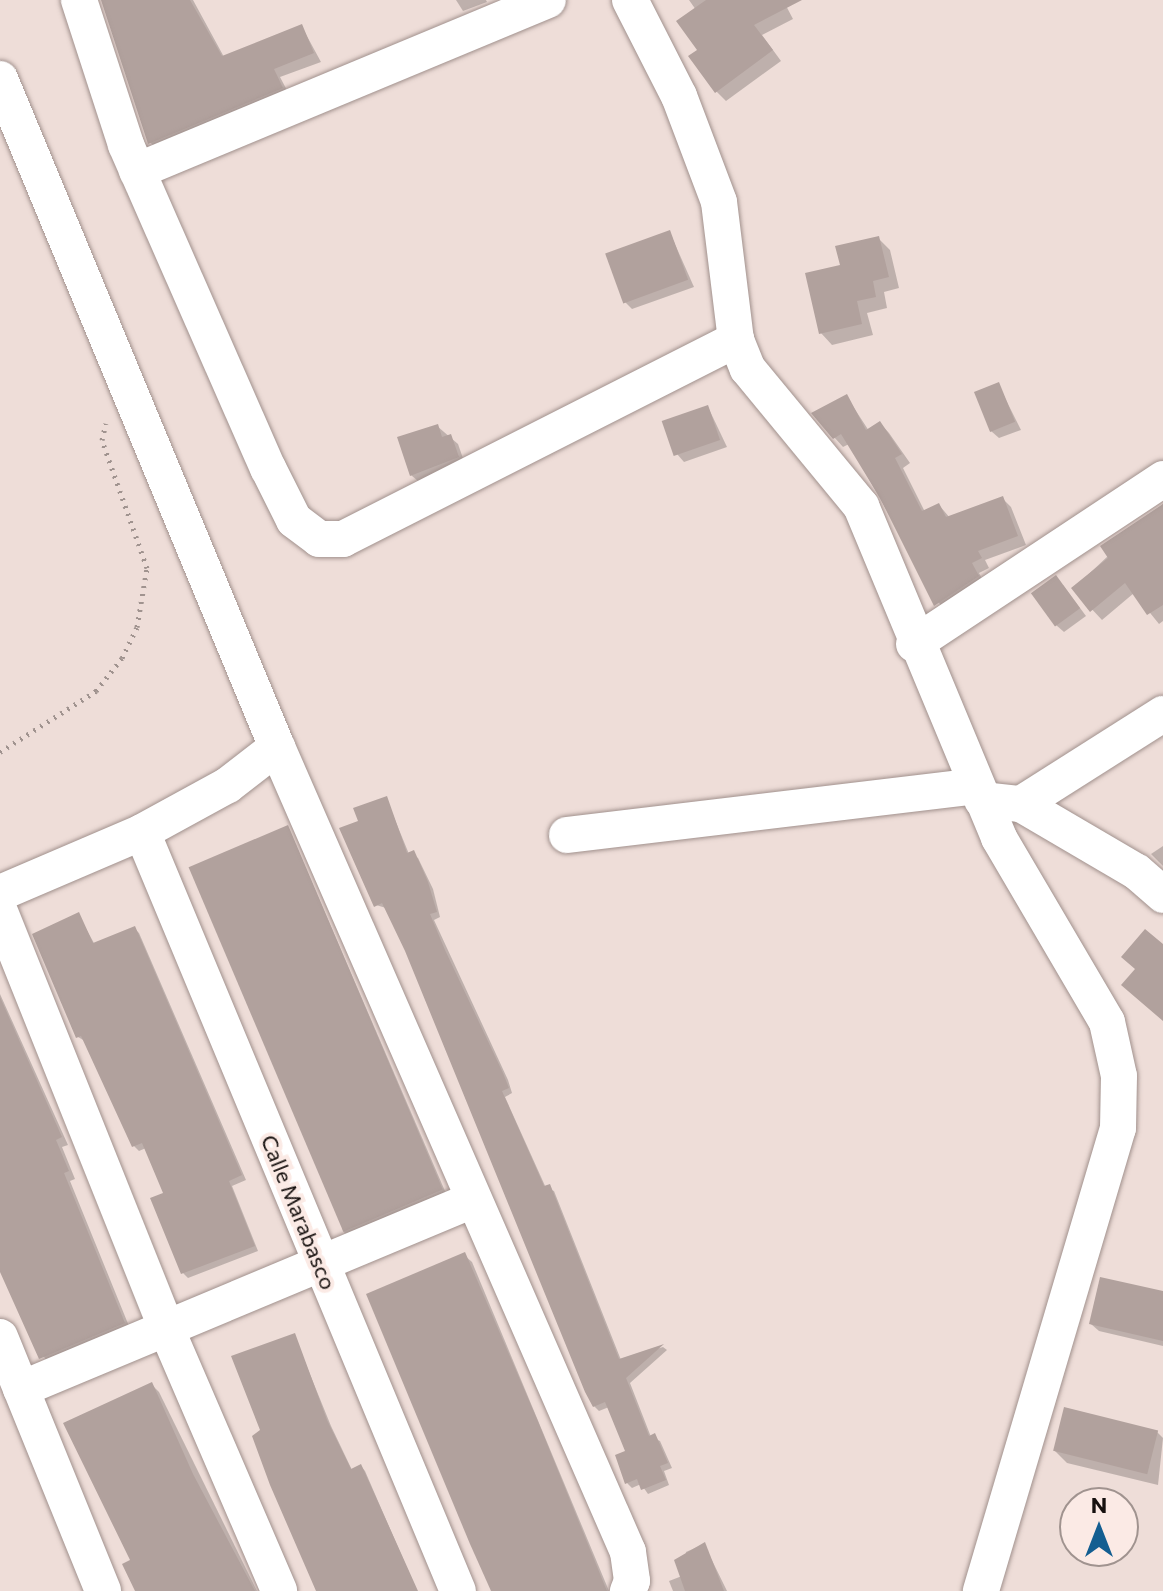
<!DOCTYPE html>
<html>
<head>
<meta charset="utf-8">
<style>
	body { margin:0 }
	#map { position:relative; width:1163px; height:1591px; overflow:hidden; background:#eeddd8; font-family:Commissioner,sans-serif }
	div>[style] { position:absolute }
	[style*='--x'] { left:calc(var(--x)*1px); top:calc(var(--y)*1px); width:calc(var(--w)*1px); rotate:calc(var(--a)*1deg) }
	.shadow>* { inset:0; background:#0003 }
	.building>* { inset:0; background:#b1a19d; transform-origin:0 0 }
	.path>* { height:5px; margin-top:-2.5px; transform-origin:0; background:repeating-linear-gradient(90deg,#a0938f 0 2px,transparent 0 8px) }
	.roads { filter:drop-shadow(0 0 2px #a1918d) drop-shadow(0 0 2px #a1918d) }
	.street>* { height:36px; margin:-18px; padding:0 18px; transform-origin:18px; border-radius:18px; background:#fff }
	span { translate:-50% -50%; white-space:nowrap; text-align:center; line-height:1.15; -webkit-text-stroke:8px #fbeae5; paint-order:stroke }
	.street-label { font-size:22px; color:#17110f }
	.north { position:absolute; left:1059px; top:1487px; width:80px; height:80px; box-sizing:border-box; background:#fbeae5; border:2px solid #a0938f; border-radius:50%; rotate:0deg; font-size:22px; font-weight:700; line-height:32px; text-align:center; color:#17110f }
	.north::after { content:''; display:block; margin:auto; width:28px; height:36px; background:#135e91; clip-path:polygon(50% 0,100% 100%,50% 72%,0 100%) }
</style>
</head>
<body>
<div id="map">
	<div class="shadow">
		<div style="clip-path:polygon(103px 0,193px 0,224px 57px,302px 27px,321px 62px,280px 77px,290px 96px,158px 151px,150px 142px)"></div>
		<div style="clip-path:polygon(456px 0,486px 0,487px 2px,463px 11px)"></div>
		<div style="clip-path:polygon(689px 0,783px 0,793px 19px,762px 35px,781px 61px,726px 101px,716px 91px,700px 50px,696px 10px)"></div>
		<div style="clip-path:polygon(670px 233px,694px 287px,632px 309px,625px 302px)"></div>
		<div style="clip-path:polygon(879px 239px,890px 250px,899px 288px,884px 292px,887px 308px,867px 313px,873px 335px,832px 345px,821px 333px,842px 267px)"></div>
		<div style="clip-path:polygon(998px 384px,1021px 430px,999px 438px,991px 431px)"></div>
		<div style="clip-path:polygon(847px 397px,869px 431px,880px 423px,889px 433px,910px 463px,903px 468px,925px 512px,939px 505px,950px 518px,1002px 498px,1011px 507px,1026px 545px,985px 560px,989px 568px,979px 573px,986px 586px,945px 613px,849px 444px,843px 447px,834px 437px)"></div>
		<div style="clip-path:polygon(708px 407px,727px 447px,684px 462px,677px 454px)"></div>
		<div style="clip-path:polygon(437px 426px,458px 444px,465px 464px,419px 482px,411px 475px)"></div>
		<div style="clip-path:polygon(1163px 504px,1163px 621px,1159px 624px,1134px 593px,1102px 620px,1073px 589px)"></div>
		<div style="clip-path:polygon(1063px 585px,1086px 616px,1064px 632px,1056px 625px)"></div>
		<div style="clip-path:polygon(386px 798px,409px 854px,418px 858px,433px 889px,440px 917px,434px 920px,508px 1080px,512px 1093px,505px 1097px,546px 1188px,554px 1191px,621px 1360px,663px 1347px,667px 1350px,630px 1383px,651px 1437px,660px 1441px,672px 1468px,664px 1471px,669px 1485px,648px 1494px,641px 1484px,632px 1488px,627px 1483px,628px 1452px,609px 1407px,599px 1411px,594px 1406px,407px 950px,386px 908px,376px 905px,361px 822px)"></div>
		<div style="clip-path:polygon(288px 827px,448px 1198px,350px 1239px,343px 1231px)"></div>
		<div style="clip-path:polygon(1163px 846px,1163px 866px,1151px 854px)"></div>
		<div style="clip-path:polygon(78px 914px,95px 945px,134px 928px,139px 933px,246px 1180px,232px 1186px,258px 1251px,188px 1278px,183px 1273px,153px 1199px,166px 1194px,146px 1148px,139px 1151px,134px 1146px,85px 1041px,78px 1037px)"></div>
		<div style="clip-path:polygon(0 994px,68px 1145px,62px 1147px,75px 1179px,70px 1181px,131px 1331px,48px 1365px,0 1262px)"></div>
		<div style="clip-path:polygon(464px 1255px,472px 1262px,609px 1591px,493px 1591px)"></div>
		<div style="clip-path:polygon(1163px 1293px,1163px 1346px,1099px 1331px,1091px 1324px)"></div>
		<div style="clip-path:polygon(294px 1335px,331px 1426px,352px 1470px,361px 1466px,365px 1471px,417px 1591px,321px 1591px,263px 1431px)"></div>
		<div style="clip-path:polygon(152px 1385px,159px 1392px,257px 1591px,137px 1591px,132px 1561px)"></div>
		<div style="clip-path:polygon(1157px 1432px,1163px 1438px,1158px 1485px,1067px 1463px,1055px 1451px)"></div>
		<div style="clip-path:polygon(704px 1544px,727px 1591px,673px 1591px,669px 1581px,682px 1576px,686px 1552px)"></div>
	</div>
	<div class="building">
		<div style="clip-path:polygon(101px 0,190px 0,222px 56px,302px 24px,314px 53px,274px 69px,283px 88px,148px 144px)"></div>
		<div style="clip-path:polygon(706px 0,802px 0,754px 25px,773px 50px,715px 93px,688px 56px,697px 50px,676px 21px)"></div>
		<div style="left:670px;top:230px;width:53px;height:69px;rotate:70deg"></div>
		<div style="clip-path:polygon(879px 236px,889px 277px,873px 281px,876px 297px,857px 301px,862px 324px,819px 334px,805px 273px,840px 265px,835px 246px)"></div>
		<div style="left:999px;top:382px;width:43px;height:27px;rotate:68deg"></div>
		<div style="clip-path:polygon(847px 394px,866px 430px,880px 421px,902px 454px,895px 458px,922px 511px,939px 503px,946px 517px,1003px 496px,1018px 536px,978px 551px,982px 558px,972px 563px,979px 576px,934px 606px,880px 498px,841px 434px,833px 439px,811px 413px)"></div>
		<div style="left:708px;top:405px;width:37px;height:49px;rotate:71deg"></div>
		<div style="clip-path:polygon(438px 424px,442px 437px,451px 434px,459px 457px,410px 476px,397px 437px)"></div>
		<div style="clip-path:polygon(1163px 504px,1163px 605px,1147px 615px,1125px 583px,1090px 612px,1071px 588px,1108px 558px,1100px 546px)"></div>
		<div style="left:1056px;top:575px;width:41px;height:31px;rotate:54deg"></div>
		<div style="clip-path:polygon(387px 796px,407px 853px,414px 850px,428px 882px,437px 912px,430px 914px,445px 950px,503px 1073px,509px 1088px,502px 1091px,544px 1186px,550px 1184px,619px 1359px,664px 1344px,626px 1378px,649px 1436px,655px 1433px,668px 1463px,660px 1466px,666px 1480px,641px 1490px,637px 1479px,625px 1484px,615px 1455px,625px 1451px,605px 1402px,593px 1407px,585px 1392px,405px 951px,382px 903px,374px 907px,339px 828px,358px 821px,353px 808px)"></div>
		<div style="left:288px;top:825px;width:396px;height:108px;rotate:67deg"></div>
		<div style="clip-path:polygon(79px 912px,93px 943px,135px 926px,242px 1175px,229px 1181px,255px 1246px,181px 1274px,150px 1198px,163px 1193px,142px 1143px,132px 1147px,81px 1036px,76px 1038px,32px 934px)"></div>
		<div style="clip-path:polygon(1145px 929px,1163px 944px,1163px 1021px,1121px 985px,1135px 969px,1121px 957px)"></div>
		<div style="clip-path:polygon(0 997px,62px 1137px,56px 1140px,69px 1171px,64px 1173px,125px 1323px,39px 1359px,0 1272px)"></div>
		<div style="clip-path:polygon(465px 1252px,537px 1419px,607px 1591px,491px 1591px,470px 1544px,366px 1294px)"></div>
		<div style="clip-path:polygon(1100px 1277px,1163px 1291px,1163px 1341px,1089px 1324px)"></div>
		<div style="clip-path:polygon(295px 1333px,327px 1420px,351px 1469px,361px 1464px,418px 1591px,316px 1591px,270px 1485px,252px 1436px,260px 1430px,231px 1356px)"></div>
		<div style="clip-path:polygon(152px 1382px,193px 1474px,255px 1591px,135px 1591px,122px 1564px,130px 1560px,63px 1423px)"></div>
		<div style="left:1064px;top:1407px;width:97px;height:45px;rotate:14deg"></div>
		<div style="clip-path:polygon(705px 1542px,724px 1591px,685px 1591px,674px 1560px)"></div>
	</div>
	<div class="path">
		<div style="--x:0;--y:752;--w:114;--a:-32.4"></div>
		<div style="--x:96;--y:691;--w:42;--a:-51.8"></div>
		<div style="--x:122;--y:658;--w:34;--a:-64"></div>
		<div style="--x:137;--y:627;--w:60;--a:-80.4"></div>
		<div style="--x:147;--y:568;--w:136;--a:-109.4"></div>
		<div style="--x:102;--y:440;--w:17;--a:-77"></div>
	</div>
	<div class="roads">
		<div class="street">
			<div style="--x:79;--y:0;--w:152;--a:72"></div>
			<div style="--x:126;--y:145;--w:353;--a:66.3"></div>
			<div style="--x:268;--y:468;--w:58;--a:63.4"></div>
			<div style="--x:294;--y:520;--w:31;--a:37"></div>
			<div style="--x:319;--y:539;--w:24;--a:0"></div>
			<div style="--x:343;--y:539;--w:441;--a:-26.9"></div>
			<div style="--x:630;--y:0;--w:108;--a:63"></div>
			<div style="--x:679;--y:96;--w:113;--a:69.3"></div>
			<div style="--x:719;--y:202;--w:139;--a:83"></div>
			<div style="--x:736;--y:340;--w:31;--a:68"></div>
			<div style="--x:748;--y:369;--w:178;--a:50.5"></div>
			<div style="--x:861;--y:506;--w:360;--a:67.4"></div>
			<div style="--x:999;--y:838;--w:213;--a:59.6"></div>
			<div style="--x:1107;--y:1022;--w:55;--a:77.5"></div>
			<div style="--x:1119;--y:1076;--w:52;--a:91.1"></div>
			<div style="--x:1118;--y:1128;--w:483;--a:106.5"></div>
			<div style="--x:0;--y:79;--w:723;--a:67.48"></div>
			<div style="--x:277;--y:747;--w:878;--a:66.44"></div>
			<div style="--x:628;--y:1552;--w:29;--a:82"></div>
			<div style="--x:632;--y:1581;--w:11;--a:112"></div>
			<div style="--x:137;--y:171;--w:445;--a:-22.6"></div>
			<div style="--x:914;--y:644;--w:299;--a:-33.5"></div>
			<div style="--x:982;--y:800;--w:39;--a:6"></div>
			<div style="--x:1021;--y:804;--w:134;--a:30.4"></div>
			<div style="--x:1137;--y:872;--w:35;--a:41"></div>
			<div style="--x:1021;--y:804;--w:168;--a:-32.4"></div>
			<div style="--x:142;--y:832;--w:822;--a:67.4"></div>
			<div style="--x:567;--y:835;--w:411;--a:-6.8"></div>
			<div style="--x:0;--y:893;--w:155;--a:-23.2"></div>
			<div style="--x:142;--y:832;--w:98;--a:-28.7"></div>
			<div style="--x:228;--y:785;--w:62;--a:-37.8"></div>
			<div style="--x:0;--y:912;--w:448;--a:68.2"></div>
			<div style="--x:166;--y:1328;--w:286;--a:66.7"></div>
			<div style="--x:0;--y:1337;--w:274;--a:67.9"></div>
			<div style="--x:21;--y:1389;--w:490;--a:-22.7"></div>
		</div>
	</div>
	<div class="street-label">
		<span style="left:299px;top:1212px;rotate:68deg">Calle Marabasco</span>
	</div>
	<div class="north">N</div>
</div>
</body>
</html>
